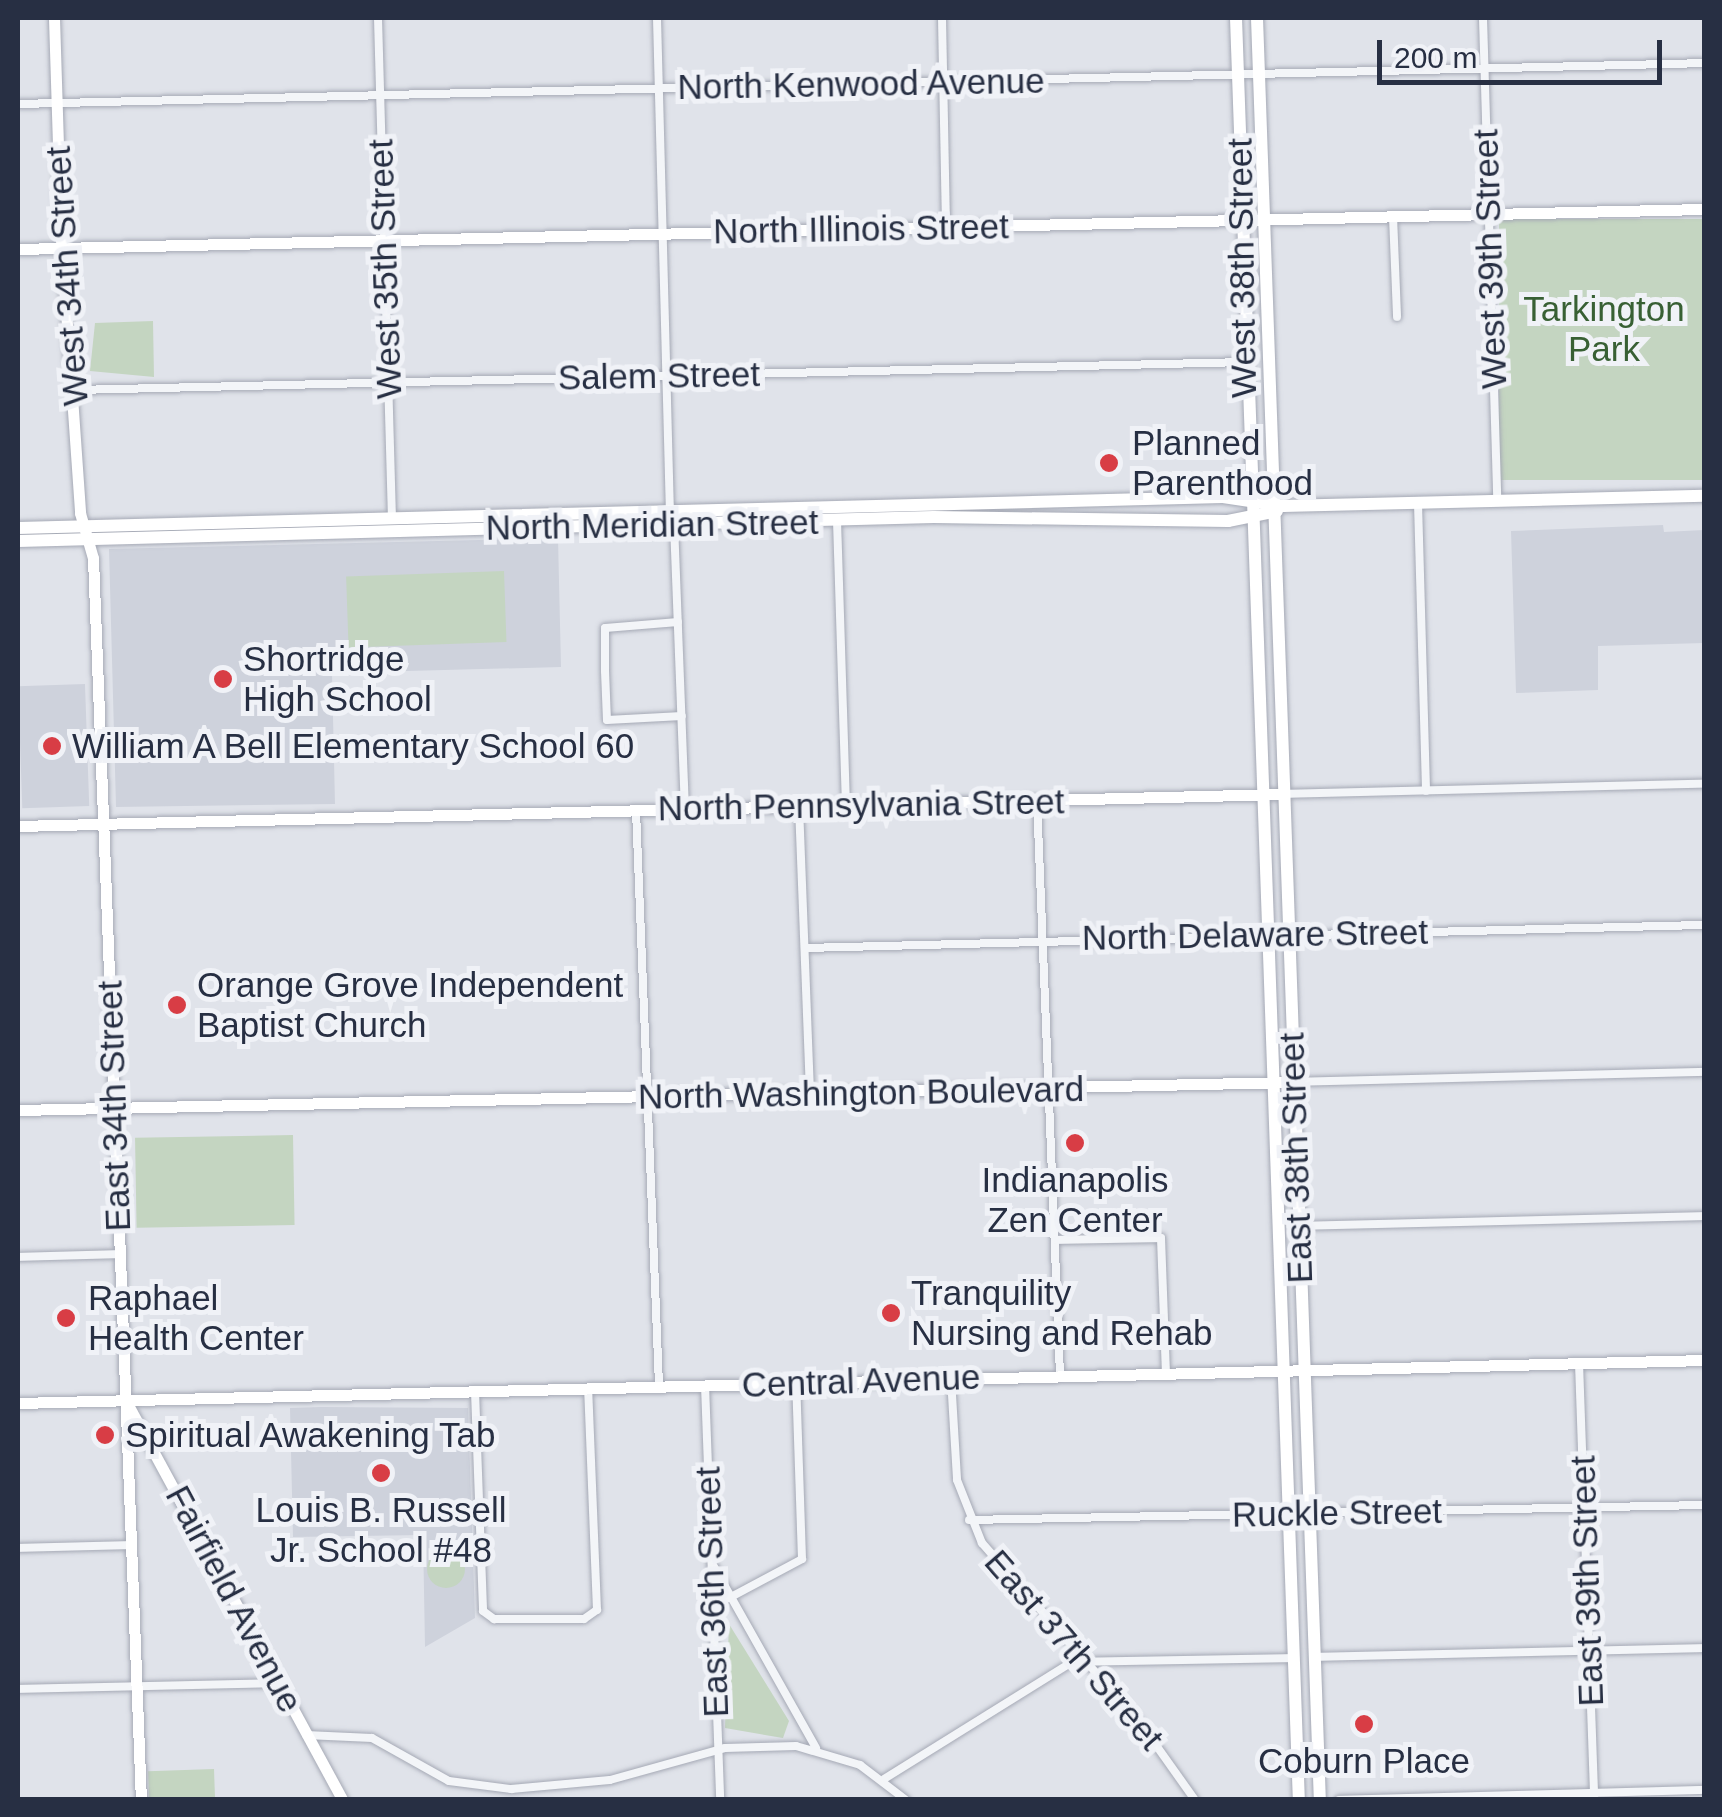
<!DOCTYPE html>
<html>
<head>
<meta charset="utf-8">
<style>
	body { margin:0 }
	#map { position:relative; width:1722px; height:1817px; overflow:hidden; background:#e0e3ea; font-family:Arial,sans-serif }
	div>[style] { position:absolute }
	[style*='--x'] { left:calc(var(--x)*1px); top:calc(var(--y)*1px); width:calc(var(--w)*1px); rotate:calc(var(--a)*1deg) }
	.built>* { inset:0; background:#ced2dc; transform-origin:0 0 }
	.green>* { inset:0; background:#c4d5c1; transform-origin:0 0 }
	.round { border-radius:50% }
	.roads { filter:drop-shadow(0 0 2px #a5a9b5) drop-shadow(0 0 2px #a5a9b5) }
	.street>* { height:8px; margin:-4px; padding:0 4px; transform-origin:4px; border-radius:4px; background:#f3f5f8 }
	.secondary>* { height:11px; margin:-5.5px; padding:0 5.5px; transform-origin:5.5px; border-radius:5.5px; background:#fff }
	.primary>* { height:12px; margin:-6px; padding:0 6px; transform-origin:6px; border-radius:6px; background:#fff }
	.dots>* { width:28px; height:28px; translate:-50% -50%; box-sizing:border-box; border:5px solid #f0f2f7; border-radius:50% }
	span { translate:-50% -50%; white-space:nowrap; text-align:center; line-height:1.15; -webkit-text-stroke:10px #f0f2f7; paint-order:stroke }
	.street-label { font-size:35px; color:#272f43 }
	.park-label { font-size:35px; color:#386034 }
	.poi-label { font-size:35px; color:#272f43 }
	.left { translate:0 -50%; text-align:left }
	.frame { position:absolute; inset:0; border:20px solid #272f43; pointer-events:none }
	.scale { position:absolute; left:1377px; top:40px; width:285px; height:45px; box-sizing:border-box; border:5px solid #272f43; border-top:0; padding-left:12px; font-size:30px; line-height:35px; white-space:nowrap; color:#272f43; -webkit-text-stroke:8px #f0f2f7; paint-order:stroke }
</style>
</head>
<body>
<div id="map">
	<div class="built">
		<div style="clip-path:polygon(1663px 525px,1664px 532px,1704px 530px,1704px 643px,1598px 646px,1598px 690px,1516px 693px,1511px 531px)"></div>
		<div style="clip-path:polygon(558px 538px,561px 667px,332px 673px,335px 804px,116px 807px,109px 549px)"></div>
		<div style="left:85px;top:684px;width:122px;height:67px;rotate:88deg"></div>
		<div style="clip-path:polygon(321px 1407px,468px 1408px,475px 1618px,425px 1647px,423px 1535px,293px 1537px,290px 1408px)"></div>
	</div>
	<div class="green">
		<div style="left:1704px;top:219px;width:261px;height:205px;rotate:90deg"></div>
		<div style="clip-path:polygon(153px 321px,154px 377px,90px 371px,95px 323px)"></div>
		<div style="left:504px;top:571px;width:71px;height:158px;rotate:88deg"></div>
		<div style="left:293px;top:1135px;width:90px;height:158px;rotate:89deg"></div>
		<div class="round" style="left:427px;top:1550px;width:38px;height:38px"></div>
		<div style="clip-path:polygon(729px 1624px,789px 1721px,783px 1738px,725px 1728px)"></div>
		<div style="left:214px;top:1769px;width:30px;height:66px;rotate:88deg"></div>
	</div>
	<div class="roads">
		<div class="street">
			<div style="--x:378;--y:18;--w:502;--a:88.4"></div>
			<div style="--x:657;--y:18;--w:495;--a:88.5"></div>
			<div style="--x:942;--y:18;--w:208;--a:88.9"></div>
			<div style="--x:1483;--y:18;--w:482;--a:88.3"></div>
			<div style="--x:18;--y:104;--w:1686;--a:-1.39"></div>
			<div style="--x:1393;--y:216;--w:101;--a:87.7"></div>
			<div style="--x:75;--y:390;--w:1169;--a:-1.37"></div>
			<div style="--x:1418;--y:503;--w:288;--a:88.4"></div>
			<div style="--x:837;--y:520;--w:285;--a:88.2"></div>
			<div style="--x:674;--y:524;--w:285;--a:87.8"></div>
			<div style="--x:678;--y:622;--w:73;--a:175.3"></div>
			<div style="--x:605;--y:628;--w:43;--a:90"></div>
			<div style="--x:605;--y:671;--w:49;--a:87.7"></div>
			<div style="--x:607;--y:720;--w:75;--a:-3.1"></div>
			<div style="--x:1283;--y:794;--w:421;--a:-1.4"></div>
			<div style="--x:1037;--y:800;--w:576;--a:87.71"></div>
			<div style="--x:799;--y:806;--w:289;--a:87.8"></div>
			<div style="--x:636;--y:810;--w:576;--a:87.71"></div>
			<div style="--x:805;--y:948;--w:899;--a:-1.47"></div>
			<div style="--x:1293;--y:1082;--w:411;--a:-1.4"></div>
			<div style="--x:1299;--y:1226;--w:405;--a:-1.4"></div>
			<div style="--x:1055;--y:1240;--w:106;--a:-1.1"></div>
			<div style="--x:1161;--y:1238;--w:135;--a:87.9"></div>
			<div style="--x:18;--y:1257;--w:101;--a:-1.7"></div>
			<div style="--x:1579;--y:1363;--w:437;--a:88"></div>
			<div style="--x:951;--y:1378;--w:102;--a:86.6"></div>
			<div style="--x:957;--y:1480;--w:68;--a:68.4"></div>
			<div style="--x:982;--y:1543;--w:241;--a:48.7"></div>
			<div style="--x:1141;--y:1724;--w:93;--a:54.6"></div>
			<div style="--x:705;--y:1385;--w:415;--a:87.9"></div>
			<div style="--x:475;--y:1391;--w:220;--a:87.9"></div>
			<div style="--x:483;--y:1611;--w:14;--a:36"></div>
			<div style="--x:494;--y:1619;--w:90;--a:0"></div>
			<div style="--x:584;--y:1619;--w:16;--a:-35"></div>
			<div style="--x:597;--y:1610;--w:222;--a:-92.3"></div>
			<div style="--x:969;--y:1520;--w:735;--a:-1.17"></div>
			<div style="--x:18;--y:1548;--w:111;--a:-1.5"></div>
			<div style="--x:713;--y:1565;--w:210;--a:60.6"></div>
			<div style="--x:729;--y:1598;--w:83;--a:-28.1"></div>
			<div style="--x:802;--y:1559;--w:177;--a:-91.9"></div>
			<div style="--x:1314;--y:1657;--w:390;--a:-1.3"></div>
			<div style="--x:18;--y:1689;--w:261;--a:-1.3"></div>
			<div style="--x:306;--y:1735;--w:66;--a:2.6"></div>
			<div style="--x:372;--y:1738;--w:88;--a:29.2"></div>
			<div style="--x:449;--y:1781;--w:63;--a:7.4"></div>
			<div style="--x:511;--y:1789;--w:99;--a:-5.2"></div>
			<div style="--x:610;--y:1780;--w:119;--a:-15.5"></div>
			<div style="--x:725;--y:1748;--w:71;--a:-1.6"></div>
			<div style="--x:796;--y:1746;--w:67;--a:16.5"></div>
			<div style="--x:860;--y:1765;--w:58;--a:37.3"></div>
			<div style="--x:884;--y:1779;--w:221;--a:-31.9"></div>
			<div style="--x:1072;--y:1662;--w:222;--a:-1"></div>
			<div style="--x:1339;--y:1800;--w:365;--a:-1.6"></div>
		</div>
		<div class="secondary">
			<div style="--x:54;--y:18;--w:221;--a:88.2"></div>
			<div style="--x:61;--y:239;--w:275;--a:86"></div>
			<div style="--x:80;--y:513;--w:47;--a:73.9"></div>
			<div style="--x:93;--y:558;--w:1243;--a:87.79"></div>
			<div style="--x:18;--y:249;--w:1686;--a:-1.36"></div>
			<div style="--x:18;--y:826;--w:1265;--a:-1.45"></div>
			<div style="--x:18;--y:1110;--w:1275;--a:-1.26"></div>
			<div style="--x:18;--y:1403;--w:1687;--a:-1.46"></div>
			<div style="--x:127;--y:1403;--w:452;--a:61.5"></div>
		</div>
		<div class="primary">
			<div style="--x:1236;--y:18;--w:1783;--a:87.98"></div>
			<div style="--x:1257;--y:18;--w:1783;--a:87.98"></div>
			<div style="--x:18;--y:528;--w:1205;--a:-1.47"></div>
			<div style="--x:1223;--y:497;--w:61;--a:8.5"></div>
			<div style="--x:1283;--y:506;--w:421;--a:-1.4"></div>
			<div style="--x:18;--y:541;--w:916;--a:-1.5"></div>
			<div style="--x:934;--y:517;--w:294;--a:0.8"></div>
			<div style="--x:1228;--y:521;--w:50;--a:-11.5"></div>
		</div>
	</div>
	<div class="dots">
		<div style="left:1109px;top:463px;background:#d83d45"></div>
		<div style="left:223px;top:679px;background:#d83d45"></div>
		<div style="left:52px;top:746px;background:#d83d45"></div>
		<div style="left:177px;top:1005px;background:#d83d45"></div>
		<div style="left:1075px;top:1143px;background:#d83d45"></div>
		<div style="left:891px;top:1313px;background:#d83d45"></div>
		<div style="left:66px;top:1318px;background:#d83d45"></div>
		<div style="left:105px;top:1435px;background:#d83d45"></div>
		<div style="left:381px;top:1473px;background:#d83d45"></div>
		<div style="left:1364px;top:1724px;background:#d83d45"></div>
	</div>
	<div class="street-label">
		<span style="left:861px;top:84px;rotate:-1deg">North Kenwood Avenue</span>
		<span style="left:861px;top:229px;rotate:-1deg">North Illinois Street</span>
		<span style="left:1490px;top:259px;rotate:-92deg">West 39th Street</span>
		<span style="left:1242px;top:268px;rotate:-91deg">West 38th Street</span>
		<span style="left:385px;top:269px;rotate:-92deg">West 35th Street</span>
		<span style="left:67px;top:276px;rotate:-94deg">West 34th Street</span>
		<span style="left:659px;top:376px;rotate:-1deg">Salem Street</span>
		<span style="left:652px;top:525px;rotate:-1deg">North Meridian Street</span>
		<span style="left:861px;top:805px;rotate:-1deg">North Pennsylvania Street</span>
		<span style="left:1255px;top:935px;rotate:-1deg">North Delaware Street</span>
		<span style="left:861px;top:1093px;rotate:-1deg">North Washington Boulevard</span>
		<span style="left:114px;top:1106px;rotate:-92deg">East 34th Street</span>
		<span style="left:1296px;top:1158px;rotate:-92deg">East 38th Street</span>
		<span style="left:861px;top:1381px;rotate:-2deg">Central Avenue</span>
		<span style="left:1337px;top:1513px;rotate:-1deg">Ruckle Street</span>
		<span style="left:1587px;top:1581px;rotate:-92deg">East 39th Street</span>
		<span style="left:712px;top:1592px;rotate:-92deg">East 36th Street</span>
		<span style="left:234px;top:1599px;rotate:62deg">Fairfield Avenue</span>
		<span style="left:1074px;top:1650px;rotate:49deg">East 37th Street</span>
	</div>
	<div class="park-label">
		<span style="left:1604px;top:329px">Tarkington<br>Park</span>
	</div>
	<div class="poi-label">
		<span class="left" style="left:1132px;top:463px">Planned<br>Parenthood</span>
		<span class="left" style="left:243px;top:679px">Shortridge<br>High School</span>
		<span class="left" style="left:72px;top:746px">William A Bell Elementary School 60</span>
		<span class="left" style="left:197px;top:1005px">Orange Grove Independent<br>Baptist Church</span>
		<span style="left:1075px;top:1200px">Indianapolis<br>Zen Center</span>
		<span class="left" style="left:911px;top:1313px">Tranquility<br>Nursing and Rehab</span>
		<span class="left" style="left:88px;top:1318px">Raphael<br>Health Center</span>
		<span class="left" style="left:125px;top:1435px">Spiritual Awakening Tab</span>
		<span style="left:381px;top:1530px">Louis B. Russell<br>Jr. School #48</span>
		<span style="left:1364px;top:1761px">Coburn Place</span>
	</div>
	<div class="frame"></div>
	<div class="scale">200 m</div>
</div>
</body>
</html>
